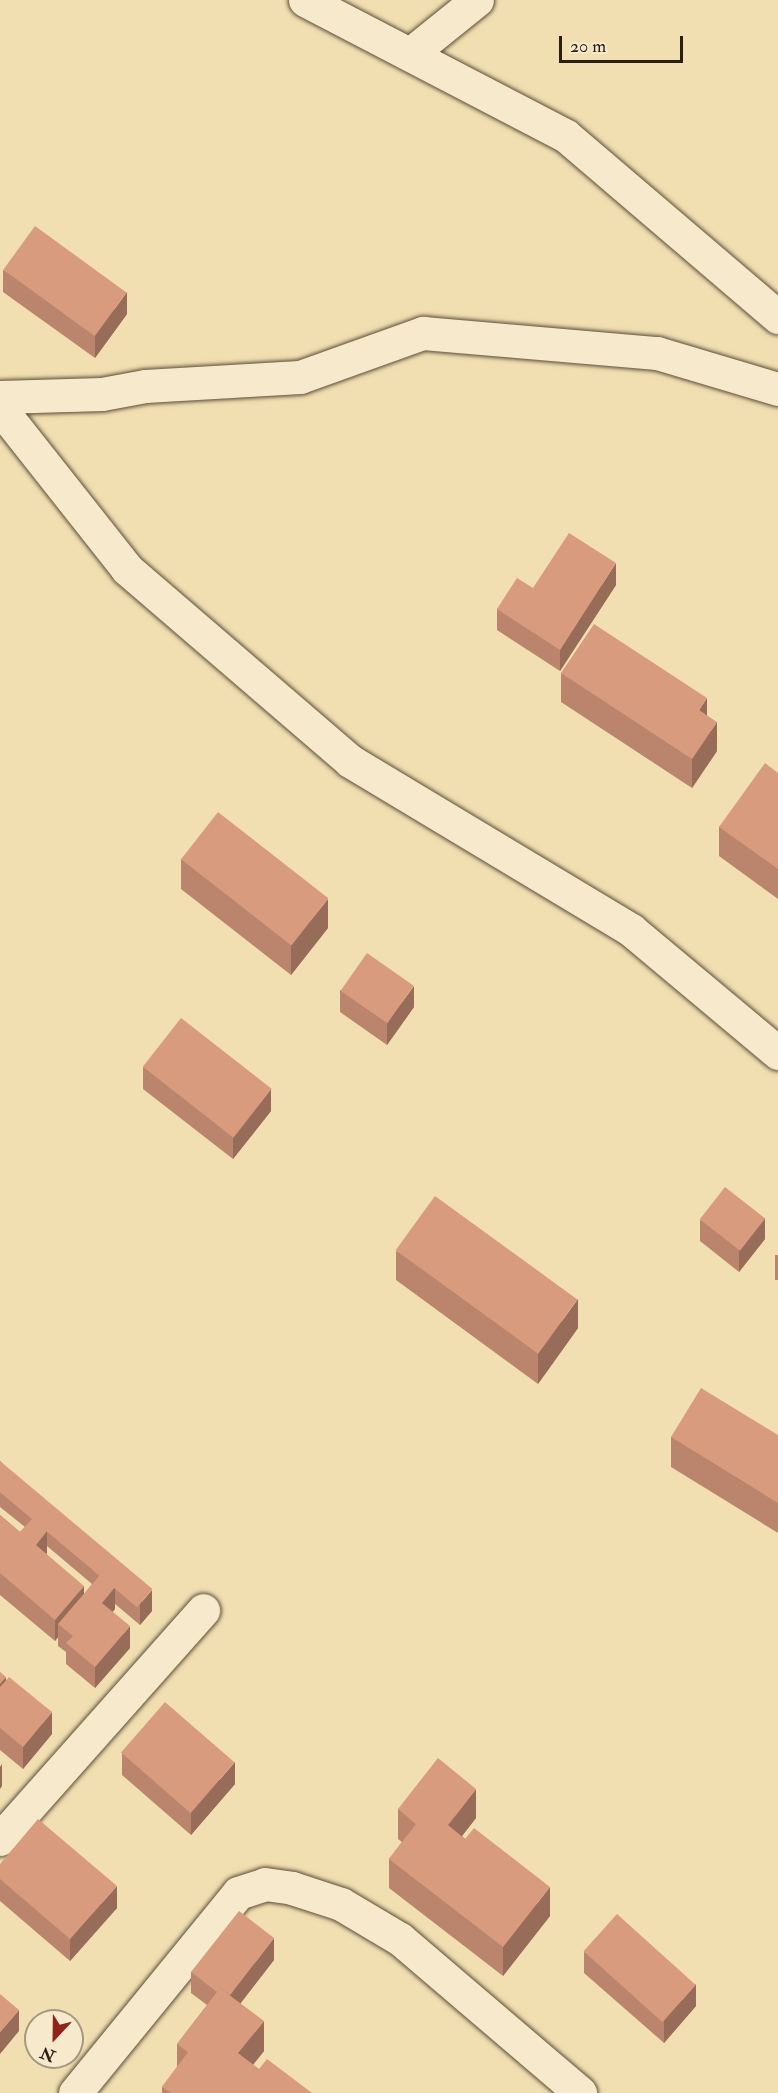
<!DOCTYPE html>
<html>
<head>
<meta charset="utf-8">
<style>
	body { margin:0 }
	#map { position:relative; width:778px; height:2093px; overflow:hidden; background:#f2dfb1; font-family:"IM FELL Double Pica",serif }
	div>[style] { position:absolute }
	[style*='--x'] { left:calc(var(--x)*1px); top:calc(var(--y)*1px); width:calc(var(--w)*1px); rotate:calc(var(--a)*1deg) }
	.roads { filter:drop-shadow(0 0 2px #5c4e3a) drop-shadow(0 0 2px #5c4e3a) }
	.street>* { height:33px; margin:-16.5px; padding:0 16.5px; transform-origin:16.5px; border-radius:16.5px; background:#f7eacc }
	.wall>* { inset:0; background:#ba856c; transform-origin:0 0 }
	.shaded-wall>* { inset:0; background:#976c58 }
	.building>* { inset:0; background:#d89b7e; transform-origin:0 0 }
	span { translate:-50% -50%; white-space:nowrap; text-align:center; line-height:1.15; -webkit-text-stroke:6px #f7eacc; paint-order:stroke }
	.north { position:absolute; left:24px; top:2009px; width:60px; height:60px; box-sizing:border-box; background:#f7eacc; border:2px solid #a59882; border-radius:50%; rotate:202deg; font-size:16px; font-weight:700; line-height:24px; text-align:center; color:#2a1e13 }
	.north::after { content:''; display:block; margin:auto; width:21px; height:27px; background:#8f2418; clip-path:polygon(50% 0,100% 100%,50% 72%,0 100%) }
	.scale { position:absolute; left:559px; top:36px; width:124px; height:27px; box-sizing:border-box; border:3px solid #2a1e13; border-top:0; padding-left:8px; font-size:18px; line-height:21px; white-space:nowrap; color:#2a1e13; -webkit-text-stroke:4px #f7eacc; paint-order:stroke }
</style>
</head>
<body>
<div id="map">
	<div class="roads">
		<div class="street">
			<div style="--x:305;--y:0;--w:294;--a:27.5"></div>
			<div style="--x:566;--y:136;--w:279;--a:40.5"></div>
			<div style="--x:410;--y:54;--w:86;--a:-38.9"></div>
			<div style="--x:0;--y:397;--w:102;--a:-1.7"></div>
			<div style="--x:102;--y:394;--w:44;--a:-10.5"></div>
			<div style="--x:145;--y:386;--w:155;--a:-3.3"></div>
			<div style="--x:300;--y:377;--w:131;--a:-19.7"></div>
			<div style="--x:423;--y:333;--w:235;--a:4.9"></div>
			<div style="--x:657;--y:353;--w:126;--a:16.6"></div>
			<div style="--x:0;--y:408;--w:205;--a:51.7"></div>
			<div style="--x:127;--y:569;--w:294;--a:40.7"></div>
			<div style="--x:350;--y:761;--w:328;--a:31"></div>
			<div style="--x:631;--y:930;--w:192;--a:39.9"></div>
			<div style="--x:0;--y:1839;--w:306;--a:-48.4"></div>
			<div style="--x:75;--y:2093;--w:258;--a:-50.8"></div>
			<div style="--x:238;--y:1893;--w:28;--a:-18"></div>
			<div style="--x:265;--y:1884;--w:27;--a:8"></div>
			<div style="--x:292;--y:1888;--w:52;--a:18.1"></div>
			<div style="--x:341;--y:1904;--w:69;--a:30.7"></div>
			<div style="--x:400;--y:1939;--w:237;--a:40.5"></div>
		</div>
	</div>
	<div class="wall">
		<div style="clip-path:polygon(3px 270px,127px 314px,95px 358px,3px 292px)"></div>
		<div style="clip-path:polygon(616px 585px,560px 671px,497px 630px,497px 609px,533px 588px)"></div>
		<div style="clip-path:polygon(561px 673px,707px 715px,717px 751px,692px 788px,561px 702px)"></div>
		<div style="clip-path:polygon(778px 773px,778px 899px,719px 856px,719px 827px)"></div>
		<div style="clip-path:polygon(181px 859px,328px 928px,291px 975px,181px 889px)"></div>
		<div style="clip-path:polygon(340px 990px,414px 1007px,387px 1045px,340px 1012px)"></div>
		<div style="clip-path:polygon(143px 1067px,271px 1111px,233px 1159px,143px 1089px)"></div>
		<div style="clip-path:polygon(700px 1220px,765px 1239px,739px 1272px,700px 1241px)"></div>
		<div style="clip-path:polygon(396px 1251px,578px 1328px,538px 1384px,396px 1280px)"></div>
		<div style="left:778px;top:1255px;width:25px;height:3px;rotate:90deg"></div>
		<div style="clip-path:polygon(778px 1435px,778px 1533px,671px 1467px,671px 1437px)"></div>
		<div style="clip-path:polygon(evenodd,0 1461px,152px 1611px,140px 1625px,115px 1604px,115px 1609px,112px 1612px,130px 1648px,95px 1688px,66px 1664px,66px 1652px,58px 1646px,58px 1637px,55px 1641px,0 1595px,0 1515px,20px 1532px,25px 1527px,0 1507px,0 1461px,47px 1546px,92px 1584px,84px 1594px,46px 1554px,47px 1553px,47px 1546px)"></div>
		<div style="clip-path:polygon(0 1672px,6px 1680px,52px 1734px,23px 1769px,0 1750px)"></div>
		<div style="clip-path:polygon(122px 1753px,235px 1784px,191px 1835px,122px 1775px)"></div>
		<div style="clip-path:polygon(398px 1809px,476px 1818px,462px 1836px,550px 1916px,503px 1976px,389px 1888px,389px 1859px,402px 1842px,398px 1839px)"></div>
		<div style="clip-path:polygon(0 1864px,117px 1908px,70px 1961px,0 1901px)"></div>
		<div style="clip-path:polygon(584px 1952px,696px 2006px,664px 2043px,584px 1973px)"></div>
		<div style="clip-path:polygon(274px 1960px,240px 2003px,264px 2051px,253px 2065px,259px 2069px,312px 2093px,162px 2093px,162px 2087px,177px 2067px,177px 2044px,207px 2005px,191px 1993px,191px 1972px)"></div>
	</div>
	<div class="shaded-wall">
		<div style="clip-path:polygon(127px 292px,127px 314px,95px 358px,95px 336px)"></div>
		<div style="clip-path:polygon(616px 563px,616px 585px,560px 671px,560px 650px)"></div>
		<div style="clip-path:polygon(707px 698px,707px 727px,699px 710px)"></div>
		<div style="clip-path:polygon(717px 722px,717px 751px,692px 788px,692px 759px)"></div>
		<div style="clip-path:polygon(328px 899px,328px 928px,291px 975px,291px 945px)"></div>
		<div style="clip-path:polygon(414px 986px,414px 1007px,387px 1045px,387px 1023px)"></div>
		<div style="clip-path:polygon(271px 1089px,271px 1111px,233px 1159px,233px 1137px)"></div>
		<div style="clip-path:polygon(765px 1218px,765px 1239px,739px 1272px,739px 1250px)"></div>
		<div style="clip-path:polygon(578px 1299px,578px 1328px,538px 1384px,538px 1354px)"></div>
		<div style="clip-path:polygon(47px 1531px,47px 1553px,36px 1566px,36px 1545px)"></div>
		<div style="clip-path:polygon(84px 1586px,84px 1608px,58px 1624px,58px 1637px,55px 1641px,55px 1620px)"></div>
		<div style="clip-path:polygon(115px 1587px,115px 1609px,102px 1625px,102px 1603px)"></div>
		<div style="clip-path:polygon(152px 1590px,152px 1611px,140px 1625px,140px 1604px)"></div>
		<div style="clip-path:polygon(130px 1626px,130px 1648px,95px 1688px,95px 1667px)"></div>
		<div style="clip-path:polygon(6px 1677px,6px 1698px,0 1705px,0 1684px)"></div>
		<div style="clip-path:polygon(52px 1712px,52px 1734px,23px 1769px,23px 1747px)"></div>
		<div style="clip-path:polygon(235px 1762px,235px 1784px,191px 1835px,191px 1813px)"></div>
		<div style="clip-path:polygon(2px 1764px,2px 1786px,0 1789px,0 1767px)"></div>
		<div style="clip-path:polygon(476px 1789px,476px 1818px,448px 1854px,448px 1825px)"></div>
		<div style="clip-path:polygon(117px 1886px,117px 1908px,70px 1961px,70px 1939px)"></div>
		<div style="clip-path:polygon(550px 1887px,550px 1916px,503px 1976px,503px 1947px)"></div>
		<div style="clip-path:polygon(274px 1938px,274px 1960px,227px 2021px,227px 1999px)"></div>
		<div style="clip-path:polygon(696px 1984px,696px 2006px,664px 2043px,664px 2021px)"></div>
		<div style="clip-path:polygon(19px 2010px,19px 2031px,0 2054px,0 2032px)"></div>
		<div style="clip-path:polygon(264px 2021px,264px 2051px,238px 2083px,238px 2053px)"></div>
	</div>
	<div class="building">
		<div style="left:35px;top:226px;width:113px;height:54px;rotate:36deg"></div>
		<div style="clip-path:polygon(569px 533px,616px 563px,560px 650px,497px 609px,517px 578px,533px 588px)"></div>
		<div style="clip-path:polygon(594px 624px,707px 698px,699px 710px,717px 722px,692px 759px,561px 673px)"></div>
		<div style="clip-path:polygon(765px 763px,778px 773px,778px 869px,719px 827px)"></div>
		<div style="left:218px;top:812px;width:140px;height:60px;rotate:38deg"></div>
		<div style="left:367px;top:953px;width:57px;height:46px;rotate:35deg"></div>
		<div style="left:181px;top:1018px;width:115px;height:62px;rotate:38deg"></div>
		<div style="left:725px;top:1187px;width:51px;height:41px;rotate:38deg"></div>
		<div style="left:435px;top:1196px;width:176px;height:67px;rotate:36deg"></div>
		<div style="clip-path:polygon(701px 1388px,778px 1435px,778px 1503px,671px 1437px)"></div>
		<div style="left:0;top:1461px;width:199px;height:24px;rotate:40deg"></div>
		<div style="clip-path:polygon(0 1515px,20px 1532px,33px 1518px,47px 1531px,36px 1545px,84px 1586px,55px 1620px,0 1573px)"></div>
		<div style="clip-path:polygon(100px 1575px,115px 1587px,102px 1603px,130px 1626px,95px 1667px,66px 1643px,73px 1636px,58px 1624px)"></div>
		<div style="clip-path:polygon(0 1672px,6px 1677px,0 1684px)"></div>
		<div style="clip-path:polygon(9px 1677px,52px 1712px,23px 1747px,0 1728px,0 1687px)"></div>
		<div style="left:165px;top:1702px;width:92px;height:67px;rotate:41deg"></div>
		<div style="clip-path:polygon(438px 1758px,476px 1789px,448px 1825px,465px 1839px,474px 1828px,550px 1887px,503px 1947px,389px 1859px,416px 1824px,398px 1809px)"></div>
		<div style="clip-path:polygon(38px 1819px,117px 1886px,70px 1939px,0 1879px,0 1864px)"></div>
		<div style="clip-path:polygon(239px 1911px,274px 1938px,230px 1995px,220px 1988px,217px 1992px,191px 1972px)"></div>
		<div style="left:617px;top:1914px;width:106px;height:50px;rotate:42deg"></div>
		<div style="clip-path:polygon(220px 1988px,264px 2021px,238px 2053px,259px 2069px,267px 2059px,312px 2093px,171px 2093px,162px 2087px,188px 2052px,177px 2044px)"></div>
		<div style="clip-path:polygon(0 1994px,19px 2010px,0 2032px)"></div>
	</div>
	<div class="north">N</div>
	<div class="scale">20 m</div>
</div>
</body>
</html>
